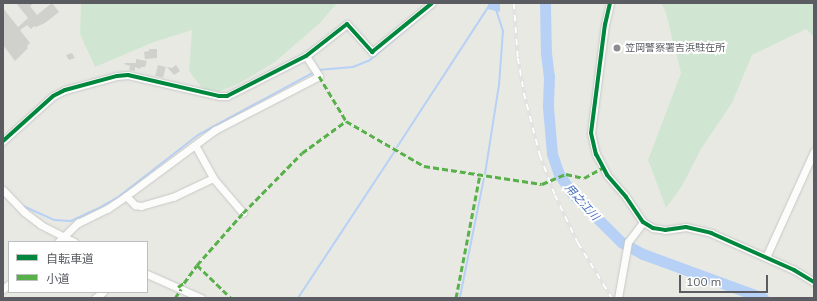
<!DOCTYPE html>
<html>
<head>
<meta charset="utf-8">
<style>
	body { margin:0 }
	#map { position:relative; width:817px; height:301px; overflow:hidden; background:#e9e9e4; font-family:Mulish,"Noto Sans JP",sans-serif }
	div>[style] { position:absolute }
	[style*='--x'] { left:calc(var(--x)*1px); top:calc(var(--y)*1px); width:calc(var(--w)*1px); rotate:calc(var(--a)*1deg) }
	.green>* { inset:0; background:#d1e6d2 }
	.water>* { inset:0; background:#b7d1f6 }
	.stream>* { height:2px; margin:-1px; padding:0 1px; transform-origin:1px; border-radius:1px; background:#b7d1f6 }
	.river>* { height:11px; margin:-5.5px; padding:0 5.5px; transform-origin:5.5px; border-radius:5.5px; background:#b7d1f6 }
	.building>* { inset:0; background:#d0d0cd; transform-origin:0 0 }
	.roads { filter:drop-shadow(0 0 1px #c7c7c6) drop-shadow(0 0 1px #c7c7c6) }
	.minor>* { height:7px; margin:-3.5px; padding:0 3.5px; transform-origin:3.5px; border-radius:3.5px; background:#fcfcfb }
	.rail>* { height:3.5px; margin-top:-1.75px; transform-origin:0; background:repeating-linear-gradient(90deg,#fff 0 6px,#e2e2e1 0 12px); box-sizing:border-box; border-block:1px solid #e2e2e1 }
	.quiet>* { height:3px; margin-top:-1.5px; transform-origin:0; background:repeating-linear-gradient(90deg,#58b04a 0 6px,transparent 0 9px) }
	.cycleway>* { height:4px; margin:-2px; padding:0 2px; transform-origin:2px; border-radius:2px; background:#00873e }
	.dots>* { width:11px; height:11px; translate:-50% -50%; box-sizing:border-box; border:2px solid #fff; border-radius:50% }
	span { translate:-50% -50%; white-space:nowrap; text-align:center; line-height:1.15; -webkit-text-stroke:4px #fff; paint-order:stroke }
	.poi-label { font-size:10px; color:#5a5c62 }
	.left { translate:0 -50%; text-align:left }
	.water-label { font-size:11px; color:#456ebf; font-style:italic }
	.frame { position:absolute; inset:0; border:4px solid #5a5c62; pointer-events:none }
	.legend { position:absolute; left:8px; top:241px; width:140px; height:52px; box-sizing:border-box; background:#fff; border:1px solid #bdbec0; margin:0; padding:5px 7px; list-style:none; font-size:12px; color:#5a5c62 }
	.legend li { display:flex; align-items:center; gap:8px; height:20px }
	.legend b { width:20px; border:1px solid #bdbec0 }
	.scale { position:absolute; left:679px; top:275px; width:89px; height:18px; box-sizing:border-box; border:2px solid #5a5c62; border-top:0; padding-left:5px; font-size:12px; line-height:14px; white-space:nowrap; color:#5a5c62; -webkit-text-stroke:3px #fff; paint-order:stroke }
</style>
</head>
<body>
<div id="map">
	<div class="green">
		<div style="clip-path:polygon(81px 3px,337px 3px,321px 22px,275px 62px,238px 84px,208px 96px,189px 71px,192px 30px,154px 42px,95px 67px,80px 34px)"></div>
		<div style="clip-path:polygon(661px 3px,814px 3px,814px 37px,806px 29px,752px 55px,732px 103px,701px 149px,682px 186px,666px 208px,648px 160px,681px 73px,665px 10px)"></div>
	</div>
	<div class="water">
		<div style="clip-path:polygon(489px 3px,500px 3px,500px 12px,487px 9px)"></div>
	</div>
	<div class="stream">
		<div style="--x:318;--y:70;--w:35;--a:-5"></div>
		<div style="--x:353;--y:67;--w:18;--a:-22"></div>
		<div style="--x:370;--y:60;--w:79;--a:-40.4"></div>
		<div style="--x:397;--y:147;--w:172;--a:-56.9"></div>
		<div style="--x:485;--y:174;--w:90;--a:-81.1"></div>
		<div style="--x:499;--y:85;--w:54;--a:-85.8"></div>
		<div style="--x:503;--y:31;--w:23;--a:-108"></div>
		<div style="--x:23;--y:206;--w:34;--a:24"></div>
		<div style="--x:54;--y:220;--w:17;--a:3"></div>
		<div style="--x:71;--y:221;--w:26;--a:-25"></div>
		<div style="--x:95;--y:210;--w:25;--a:-29"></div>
		<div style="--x:117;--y:198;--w:103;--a:-37.9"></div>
		<div style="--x:198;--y:135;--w:132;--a:-28.5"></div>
		<div style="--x:460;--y:297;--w:121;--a:-78.6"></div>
		<div style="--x:298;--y:298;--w:176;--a:-56.6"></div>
	</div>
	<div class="river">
		<div style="--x:545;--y:3;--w:50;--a:88.9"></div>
		<div style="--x:546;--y:53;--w:23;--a:83"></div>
		<div style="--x:549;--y:76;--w:31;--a:92"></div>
		<div style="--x:548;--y:107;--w:47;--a:85.1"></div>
		<div style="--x:552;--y:154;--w:21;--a:71"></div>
		<div style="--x:559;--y:174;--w:22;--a:56"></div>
		<div style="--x:571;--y:192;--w:71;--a:45"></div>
		<div style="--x:621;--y:242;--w:25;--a:29"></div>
		<div style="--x:643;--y:254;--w:128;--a:20.1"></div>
	</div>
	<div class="building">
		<div style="clip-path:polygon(16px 3px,34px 3px,30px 6px,37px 15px,52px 3px,59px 12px,45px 23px,36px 27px,34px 26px,31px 29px,27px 25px,20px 30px,30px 43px,27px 46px,28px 48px,15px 61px,3px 45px,3px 8px,18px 27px,28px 18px)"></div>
		<div style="left:614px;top:45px;width:8px;height:5px;rotate:7deg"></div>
		<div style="clip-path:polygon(149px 49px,157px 49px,157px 58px,145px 59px,144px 52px,149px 51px)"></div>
		<div style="clip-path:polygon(72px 53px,75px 58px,69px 60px,66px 55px)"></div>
		<div style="clip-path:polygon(136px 59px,147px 61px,145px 67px,141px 67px,140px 69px,135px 67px,135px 71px,129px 70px,130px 66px,124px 64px,125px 63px,136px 63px)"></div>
		<div style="left:158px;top:65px;width:8px;height:11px;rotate:14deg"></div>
		<div style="clip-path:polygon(176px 65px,180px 71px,174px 75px,167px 67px,172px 68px)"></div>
	</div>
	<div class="roads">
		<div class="minor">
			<div style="--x:610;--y:3;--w:22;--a:103"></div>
			<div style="--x:605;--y:24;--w:110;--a:97.3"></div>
			<div style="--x:591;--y:133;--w:22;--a:77"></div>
			<div style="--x:596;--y:154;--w:24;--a:62"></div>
			<div style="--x:607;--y:175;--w:29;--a:49"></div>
			<div style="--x:626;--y:197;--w:30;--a:56"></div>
			<div style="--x:643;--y:222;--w:12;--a:31"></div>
			<div style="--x:653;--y:228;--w:12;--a:9"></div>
			<div style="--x:665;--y:230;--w:21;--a:-8"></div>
			<div style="--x:686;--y:227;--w:26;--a:13"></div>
			<div style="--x:711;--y:233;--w:91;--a:24"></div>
			<div style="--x:794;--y:270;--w:23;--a:31"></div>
			<div style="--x:3;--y:141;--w:67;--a:-42"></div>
			<div style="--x:53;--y:96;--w:13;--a:-27"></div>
			<div style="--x:65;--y:90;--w:54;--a:-15.1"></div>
			<div style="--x:117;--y:76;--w:11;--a:-5"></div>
			<div style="--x:128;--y:75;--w:93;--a:13"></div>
			<div style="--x:219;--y:96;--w:8;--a:0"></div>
			<div style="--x:227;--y:96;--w:89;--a:-26.9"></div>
			<div style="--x:306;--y:56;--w:52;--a:-38"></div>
			<div style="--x:347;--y:24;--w:38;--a:48"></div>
			<div style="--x:372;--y:52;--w:77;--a:-39.2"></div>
			<div style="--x:195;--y:145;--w:38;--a:61"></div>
			<div style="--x:213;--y:178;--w:46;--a:49.4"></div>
			<div style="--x:3;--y:190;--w:30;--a:46"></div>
			<div style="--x:24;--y:212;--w:21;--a:37"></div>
			<div style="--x:41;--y:225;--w:38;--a:27"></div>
			<div style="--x:126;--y:196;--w:13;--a:45"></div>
			<div style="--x:135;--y:205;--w:6;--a:9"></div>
			<div style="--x:141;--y:206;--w:33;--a:-16"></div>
			<div style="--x:173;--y:197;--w:44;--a:-25.4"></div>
			<div style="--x:58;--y:242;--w:28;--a:-44"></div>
			<div style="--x:78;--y:223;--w:32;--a:-26"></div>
			<div style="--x:107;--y:209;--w:23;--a:-34"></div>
			<div style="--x:126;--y:196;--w:111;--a:-36.6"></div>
			<div style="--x:215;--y:130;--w:117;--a:-27.4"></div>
			<div style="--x:319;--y:76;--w:24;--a:-123"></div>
			<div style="--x:766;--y:257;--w:116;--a:-65.6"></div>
			<div style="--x:147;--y:274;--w:59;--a:24"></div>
			<div style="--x:3;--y:289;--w:8;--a:-40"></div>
			<div style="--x:95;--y:298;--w:10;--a:-37"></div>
			<div style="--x:618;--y:298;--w:57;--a:-79.9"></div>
			<div style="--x:628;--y:242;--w:25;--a:-53"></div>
		</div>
	</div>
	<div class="rail">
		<div style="--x:514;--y:3;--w:55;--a:85.8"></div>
		<div style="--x:518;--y:58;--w:36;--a:80"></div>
		<div style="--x:524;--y:93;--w:64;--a:75.5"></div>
		<div style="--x:540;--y:155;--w:43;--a:69.4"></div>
		<div style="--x:555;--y:195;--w:53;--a:64.4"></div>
		<div style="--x:578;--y:243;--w:65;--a:58.3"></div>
	</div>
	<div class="quiet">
		<div style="--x:319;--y:76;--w:52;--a:59"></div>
		<div style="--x:346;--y:121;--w:90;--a:30"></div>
		<div style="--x:424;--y:166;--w:119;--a:8.7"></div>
		<div style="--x:542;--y:184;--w:26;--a:-23"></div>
		<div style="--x:566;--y:174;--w:18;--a:13"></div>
		<div style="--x:584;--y:178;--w:21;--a:-29"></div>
		<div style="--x:197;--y:265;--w:47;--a:44.1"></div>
		<div style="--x:178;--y:287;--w:7;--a:-34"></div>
		<div style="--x:184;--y:283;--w:22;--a:-54"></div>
		<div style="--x:197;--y:265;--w:69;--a:-48.5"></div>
		<div style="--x:243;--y:213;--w:84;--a:-45.5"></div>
		<div style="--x:302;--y:153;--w:54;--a:-36"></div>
		<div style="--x:175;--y:298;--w:11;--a:-56"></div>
		<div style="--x:456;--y:298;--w:125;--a:-79"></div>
	</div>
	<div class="cycleway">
		<div style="--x:610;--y:3;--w:22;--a:103"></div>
		<div style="--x:605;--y:24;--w:110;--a:97.3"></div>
		<div style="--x:591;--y:133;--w:22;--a:77"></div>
		<div style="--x:596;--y:154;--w:24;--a:62"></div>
		<div style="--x:607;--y:175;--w:29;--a:49"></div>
		<div style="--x:626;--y:197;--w:30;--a:56"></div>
		<div style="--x:643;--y:222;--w:12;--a:31"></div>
		<div style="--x:653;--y:228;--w:12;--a:9"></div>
		<div style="--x:665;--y:230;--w:21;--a:-8"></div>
		<div style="--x:686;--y:227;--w:26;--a:13"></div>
		<div style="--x:711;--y:233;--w:91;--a:24"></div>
		<div style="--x:794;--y:270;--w:23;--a:31"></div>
		<div style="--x:3;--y:141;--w:67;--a:-42"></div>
		<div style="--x:53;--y:96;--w:13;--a:-27"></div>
		<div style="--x:65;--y:90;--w:54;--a:-15.1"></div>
		<div style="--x:117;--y:76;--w:11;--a:-5"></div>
		<div style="--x:128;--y:75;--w:93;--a:13"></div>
		<div style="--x:219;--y:96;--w:8;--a:0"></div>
		<div style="--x:227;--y:96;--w:89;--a:-26.9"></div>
		<div style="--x:306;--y:56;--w:52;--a:-38"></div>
		<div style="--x:347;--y:24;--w:38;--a:48"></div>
		<div style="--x:372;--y:52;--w:77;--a:-39.2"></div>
	</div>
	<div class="dots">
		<div style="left:617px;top:48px;background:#8c8d90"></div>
	</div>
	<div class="poi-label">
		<span class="left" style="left:625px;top:48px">笠岡警察署吉浜駐在所</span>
	</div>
	<div class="water-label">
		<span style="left:582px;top:202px;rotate:48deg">用之江川</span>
	</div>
	<div class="frame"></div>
	<ul class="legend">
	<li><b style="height:5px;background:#00873e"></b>自転車道</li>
	<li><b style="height:5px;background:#58b04a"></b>小道</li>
	</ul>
	<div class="scale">100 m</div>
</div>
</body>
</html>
